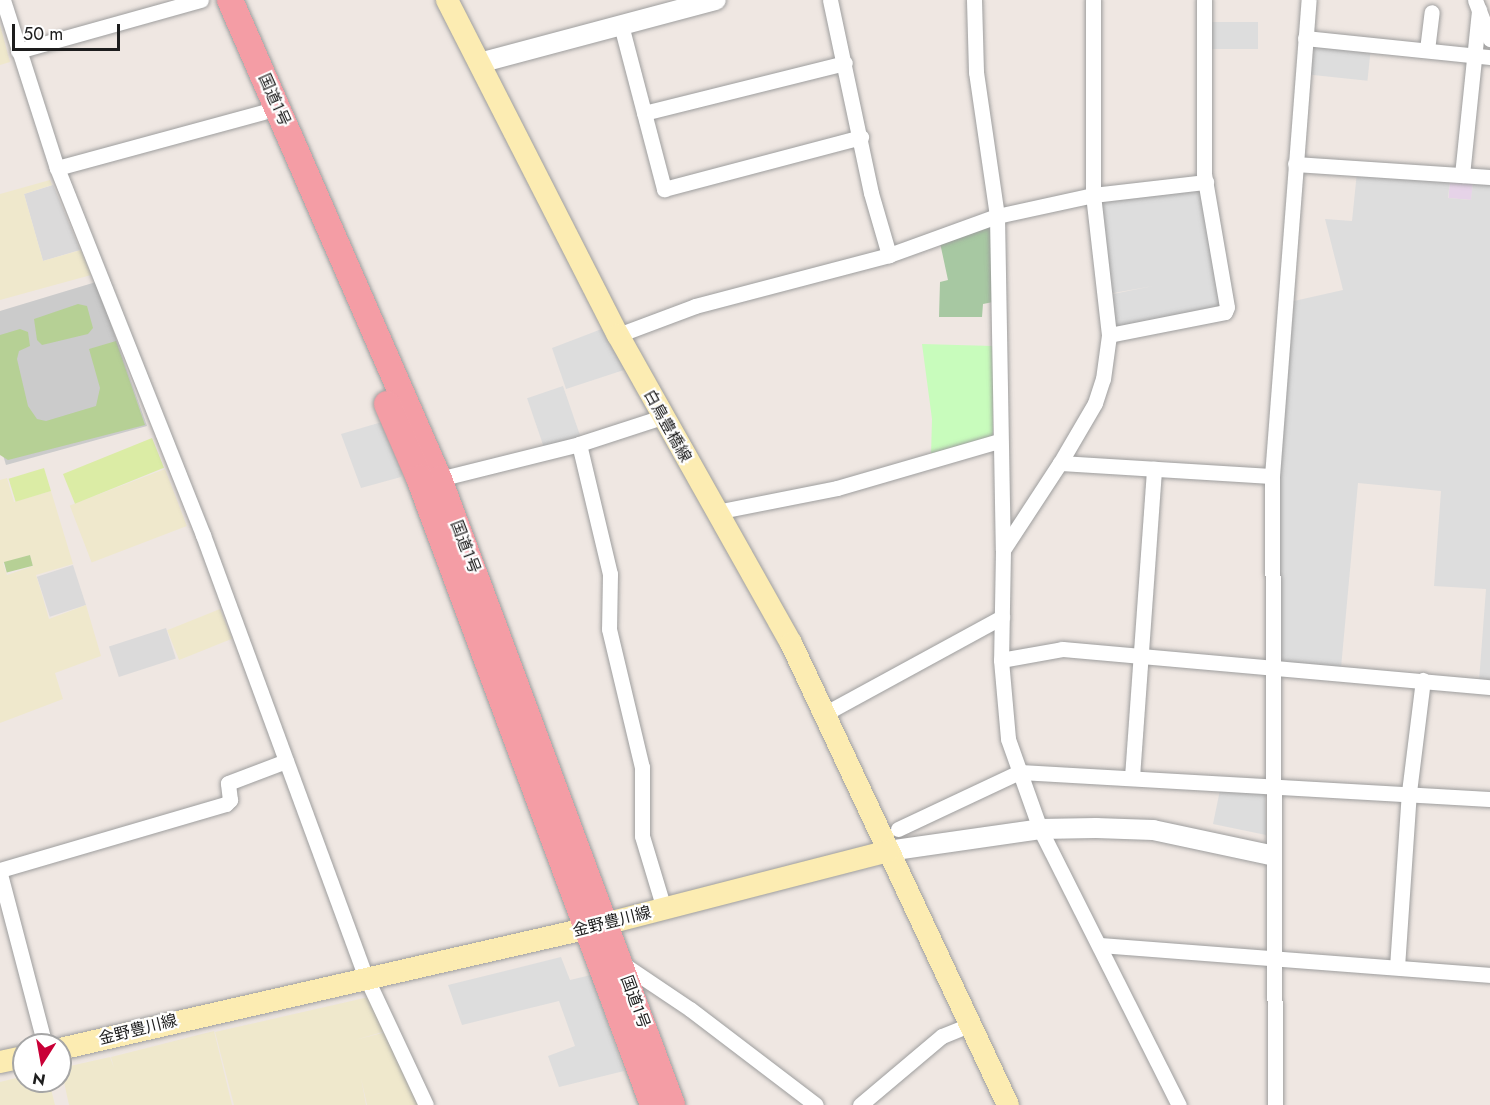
<!DOCTYPE html>
<html>
<head>
<meta charset="utf-8">
<style>
	body { margin:0 }
	#map { position:relative; width:1490px; height:1105px; overflow:hidden; background:#efe7e2; font-family:Jost,"Noto Sans JP",sans-serif }
	div>[style] { position:absolute }
	[style*='--x'] { left:calc(var(--x)*1px); top:calc(var(--y)*1px); width:calc(var(--w)*1px); rotate:calc(var(--a)*1deg) }
	.residential>* { inset:0; background:#dbdada; transform-origin:0 0 }
	.industrial>* { inset:0; background:#e6d3e8; transform-origin:0 0 }
	.religious>* { inset:0; background:#cbcbcb }
	.farmland>* { inset:0; background:#efe8cc; transform-origin:0 0 }
	.grass>* { inset:0; background:#dbeca5; transform-origin:0 0 }
	.forest>* { inset:0; background:#b6d095; transform-origin:0 0 }
	.cemetery>* { inset:0; background:#a7c8a2 }
	.park>* { inset:0; background:#c8fcbc }
	.parking>* { inset:0; background:#ddd; transform-origin:0 0 }
	.roads { filter:drop-shadow(0 0 2px #9e9e9e) drop-shadow(0 0 2px #9e9e9e) }
	.minor>* { height:15px; margin:-7.5px; padding:0 7.5px; transform-origin:7.5px; border-radius:7.5px; background:#fff }
	.tertiary>* { height:20px; margin:-10px; padding:0 10px; transform-origin:10px; border-radius:10px; background:#fff }
	.secondary>* { height:22px; margin:-11px; padding:0 11px; transform-origin:11px; border-radius:11px; background:#fcecb2 }
	.trunk>* { height:26px; margin:-13px; padding:0 13px; transform-origin:13px; border-radius:13px; background:#f49da5 }
	span { translate:-50% -50%; white-space:nowrap; text-align:center; line-height:1.15; -webkit-text-stroke:4.5px #fff; paint-order:stroke }
	.street-label { font-size:16px; color:#1d1d1d }
	.north { position:absolute; left:12px; top:1033px; width:60px; height:60px; box-sizing:border-box; background:#fff; border:2px solid #a5a5a5; border-radius:50%; rotate:191deg; font-size:16px; font-weight:700; line-height:24px; text-align:center; color:#1d1d1d }
	.north::after { content:''; display:block; margin:auto; width:21px; height:27px; background:#c90037; clip-path:polygon(50% 0,100% 100%,50% 72%,0 100%) }
	.scale { position:absolute; left:12px; top:24px; width:108px; height:27px; box-sizing:border-box; border:3px solid #1d1d1d; border-top:0; padding-left:8px; font-size:18px; line-height:21px; white-space:nowrap; color:#1d1d1d; -webkit-text-stroke:4px #fff; paint-order:stroke }
</style>
</head>
<body>
<div id="map">
	<div class="residential">
		<div style="clip-path:polygon(53px 185px,80px 250px,43px 261px,24px 194px)"></div>
		<div style="left:73px;top:565px;width:42px;height:38px;rotate:72deg"></div>
		<div style="left:166px;top:628px;width:32px;height:60px;rotate:72deg"></div>
	</div>
	<div class="industrial">
		<div style="left:1450px;top:180px;width:23px;height:18px;rotate:5deg"></div>
	</div>
	<div class="religious">
		<div style="clip-path:polygon(96px 282px,147px 426px,6px 465px,0 445px,0 311px)"></div>
	</div>
	<div class="farmland">
		<div style="clip-path:polygon(0 25px,10px 62px,0 65px)"></div>
		<div style="clip-path:polygon(50px 180px,52px 185px,24px 194px,43px 261px,81px 250px,91px 275px,0 300px,0 194px)"></div>
		<div style="left:165px;top:469px;width:61px;height:102px;rotate:69deg"></div>
		<div style="clip-path:polygon(evenodd,7px 478px,14px 502px,51px 491px,73px 564px,36px 575px,41px 591px,49px 619px,86px 605px,101px 656px,55px 673px,63px 699px,0 723px,0 480px,7px 478px,30px 555px,33px 566px,7px 575px,3px 563px,30px 555px)"></div>
		<div style="left:220px;top:609px;width:32px;height:57px;rotate:68deg"></div>
		<div style="clip-path:polygon(369px 997px,386px 1031px,355px 1040px,386px 1032px,421px 1105px,367px 1105px,361px 1078px,366px 1105px,234px 1105px,215px 1032px)"></div>
		<div style="clip-path:polygon(214px 1031px,232px 1105px,69px 1105px,61px 1068px,110px 1057px,114px 1068px,111px 1057px)"></div>
		<div style="clip-path:polygon(24px 1076px,24px 1081px,49px 1081px,55px 1105px,0 1105px,0 1082px)"></div>
	</div>
	<div class="grass">
		<div style="left:152px;top:438px;width:32px;height:96px;rotate:68deg"></div>
		<div style="left:44px;top:468px;width:24px;height:37px;rotate:73deg"></div>
	</div>
	<div class="forest">
		<div style="clip-path:polygon(78px 304px,87px 306px,93px 328px,88px 334px,42px 345px,37px 340px,34px 319px)"></div>
		<div style="clip-path:polygon(20px 329px,28px 332px,30px 346px,19px 351px,17px 359px,28px 406px,37px 419px,46px 421px,96px 406px,100px 388px,89px 349px,116px 341px,145px 425px,8px 460px,0 455px,0 335px)"></div>
		<div style="left:30px;top:555px;width:11px;height:27px;rotate:75deg"></div>
	</div>
	<div class="cemetery">
		<div style="clip-path:polygon(988px 224px,993px 227px,993px 302px,983px 304px,982px 317px,939px 317px,940px 282px,948px 280px,939px 238px)"></div>
	</div>
	<div class="park">
		<div style="clip-path:polygon(922px 344px,993px 346px,993px 434px,990px 439px,931px 455px,932px 419px)"></div>
	</div>
	<div class="parking">
		<div style="left:1209px;top:22px;width:49px;height:27px"></div>
		<div style="left:1314px;top:44px;width:57px;height:31px;rotate:6deg"></div>
		<div style="clip-path:polygon(1357px 172px,1450px 180px,1448px 198px,1471px 200px,1473px 182px,1490px 183px,1490px 682px,1479px 681px,1486px 589px,1434px 586px,1441px 491px,1358px 483px,1341px 668px,1282px 663px,1278px 658px,1279px 475px,1294px 301px,1343px 290px,1325px 219px,1352px 221px)"></div>
		<div style="clip-path:polygon(1202px 187px,1224px 306px,1114px 331px,1108px 295px,1153px 286px,1108px 294px,1099px 200px)"></div>
		<div style="clip-path:polygon(607px 327px,630px 368px,566px 389px,552px 348px)"></div>
		<div style="left:563px;top:386px;width:54px;height:38px;rotate:71deg"></div>
		<div style="clip-path:polygon(382px 422px,403px 472px,401px 477px,361px 488px,341px 434px)"></div>
		<div style="clip-path:polygon(1221px 785px,1265px 790px,1266px 835px,1213px 824px)"></div>
		<div style="clip-path:polygon(561px 957px,570px 980px,591px 975px,624px 1071px,559px 1087px,548px 1056px,575px 1046px,559px 1001px,462px 1025px,448px 985px)"></div>
	</div>
	<div class="roads">
		<div class="minor">
			<div style="--x:3;--y:0;--w:176;--a:72.2"></div>
			<div style="--x:57;--y:168;--w:395;--a:68.3"></div>
			<div style="--x:203;--y:535;--w:471;--a:69.8"></div>
			<div style="--x:366;--y:977;--w:141;--a:64.9"></div>
			<div style="--x:830;--y:0;--w:197;--a:78"></div>
			<div style="--x:871;--y:193;--w:65;--a:73.8"></div>
			<div style="--x:974;--y:0;--w:72;--a:88.4"></div>
			<div style="--x:976;--y:72;--w:146;--a:81.7"></div>
			<div style="--x:997;--y:216;--w:334;--a:89"></div>
			<div style="--x:1003;--y:550;--w:110;--a:91"></div>
			<div style="--x:1001;--y:660;--w:79;--a:84.9"></div>
			<div style="--x:1008;--y:739;--w:96;--a:70.4"></div>
			<div style="--x:1040;--y:829;--w:309;--a:63.3"></div>
			<div style="--x:1475;--y:0;--w:42;--a:69"></div>
			<div style="--x:621;--y:25;--w:170;--a:75.3"></div>
			<div style="--x:664;--y:189;--w:204;--a:-14.8"></div>
			<div style="--x:1305;--y:38;--w:186;--a:5.9"></div>
			<div style="--x:1427;--y:50;--w:38;--a:-83"></div>
			<div style="--x:18;--y:51;--w:190;--a:-15.6"></div>
			<div style="--x:644;--y:113;--w:207;--a:-14"></div>
			<div style="--x:1295;--y:164;--w:195;--a:3.8"></div>
			<div style="--x:57;--y:168;--w:213;--a:-15.2"></div>
			<div style="--x:1462;--y:175;--w:166;--a:-84.1"></div>
			<div style="--x:618;--y:335;--w:82;--a:-20.6"></div>
			<div style="--x:695;--y:306;--w:201;--a:-14.7"></div>
			<div style="--x:889;--y:255;--w:115;--a:-19.9"></div>
			<div style="--x:997;--y:216;--w:98;--a:-12.3"></div>
			<div style="--x:1093;--y:195;--w:114;--a:-6.6"></div>
			<div style="--x:1109;--y:335;--w:118;--a:-11.2"></div>
			<div style="--x:1225;--y:312;--w:5;--a:-68"></div>
			<div style="--x:1227;--y:307;--w:135;--a:-99.8"></div>
			<div style="--x:1204;--y:174;--w:174;--a:-90"></div>
			<div style="--x:579;--y:444;--w:134;--a:76.6"></div>
			<div style="--x:610;--y:574;--w:55;--a:91"></div>
			<div style="--x:609;--y:629;--w:142;--a:76.6"></div>
			<div style="--x:642;--y:767;--w:69;--a:90"></div>
			<div style="--x:642;--y:836;--w:76;--a:73.2"></div>
			<div style="--x:1060;--y:463;--w:212;--a:3.5"></div>
			<div style="--x:439;--y:479;--w:144;--a:-14"></div>
			<div style="--x:579;--y:444;--w:87;--a:-18"></div>
			<div style="--x:716;--y:512;--w:123;--a:-11.2"></div>
			<div style="--x:837;--y:488;--w:169;--a:-16.2"></div>
			<div style="--x:1003;--y:550;--w:104;--a:-56.8"></div>
			<div style="--x:1060;--y:463;--w:69;--a:-59.7"></div>
			<div style="--x:1095;--y:403;--w:25;--a:-72"></div>
			<div style="--x:1103;--y:379;--w:44;--a:-82.2"></div>
			<div style="--x:1109;--y:335;--w:141;--a:-96.5"></div>
			<div style="--x:1093;--y:195;--w:195;--a:-90"></div>
			<div style="--x:1001;--y:660;--w:62;--a:-10.2"></div>
			<div style="--x:1062;--y:649;--w:430;--a:5.1"></div>
			<div style="--x:824;--y:714;--w:203;--a:-28.6"></div>
			<div style="--x:1132;--y:777;--w:309;--a:-85.9"></div>
			<div style="--x:898;--y:829;--w:134;--a:-25.2"></div>
			<div style="--x:1019;--y:772;--w:472;--a:3.3"></div>
			<div style="--x:0;--y:870;--w:235;--a:-16.3"></div>
			<div style="--x:226;--y:804;--w:6;--a:-45"></div>
			<div style="--x:230;--y:800;--w:17;--a:-97"></div>
			<div style="--x:228;--y:783;--w:62;--a:-20.8"></div>
			<div style="--x:0;--y:874;--w:177;--a:75.3"></div>
			<div style="--x:1101;--y:945;--w:390;--a:4.4"></div>
			<div style="--x:620;--y:962;--w:84;--a:33.9"></div>
			<div style="--x:690;--y:1009;--w:158;--a:37.3"></div>
			<div style="--x:1397;--y:967;--w:175;--a:-86.1"></div>
			<div style="--x:1409;--y:792;--w:113;--a:-82.9"></div>
			<div style="--x:860;--y:1105;--w:107;--a:-40.1"></div>
			<div style="--x:942;--y:1036;--w:29;--a:-22"></div>
			<div style="--x:1275;--y:1105;--w:629;--a:-90.27"></div>
			<div style="--x:1272;--y:476;--w:477;--a:-85.6"></div>
		</div>
		<div class="tertiary">
			<div style="--x:479;--y:63;--w:245;--a:-14.9"></div>
			<div style="--x:888;--y:851;--w:154;--a:-8.2"></div>
			<div style="--x:1040;--y:829;--w:56;--a:-1"></div>
			<div style="--x:1096;--y:828;--w:57;--a:2"></div>
			<div style="--x:1153;--y:830;--w:121;--a:12"></div>
		</div>
		<div class="secondary">
			<div style="--x:447;--y:0;--w:376;--a:63"></div>
			<div style="--x:618;--y:335;--w:353;--a:60.7"></div>
			<div style="--x:791;--y:643;--w:510;--a:64.84"></div>
			<div style="--x:60;--y:1049;--w:539;--a:-12.88"></div>
			<div style="--x:585;--y:929;--w:313;--a:-14.4"></div>
			<div style="--x:0;--y:1062;--w:25;--a:-12"></div>
		</div>
		<div class="trunk">
			<div style="--x:230;--y:0;--w:523;--a:66.43"></div>
			<div style="--x:439;--y:479;--w:668;--a:69.58"></div>
			<div style="--x:387;--y:404;--w:81;--a:66.6"></div>
			<div style="--x:419;--y:478;--w:669;--a:69.53"></div>
		</div>
	</div>
	<div class="street-label">
		<span style="left:274px;top:100px;rotate:66deg">国道1号</span>
		<span style="left:667px;top:426px;rotate:61deg">白鳥豊橋線</span>
		<span style="left:465px;top:547px;rotate:69deg">国道1号</span>
		<span style="left:612px;top:922px;rotate:-14deg">金野豊川線</span>
		<span style="left:635px;top:1002px;rotate:70deg">国道1号</span>
		<span style="left:138px;top:1030px;rotate:-14deg">金野豊川線</span>
	</div>
	<div class="north">N</div>
	<div class="scale">50 m</div>
</div>
</body>
</html>
